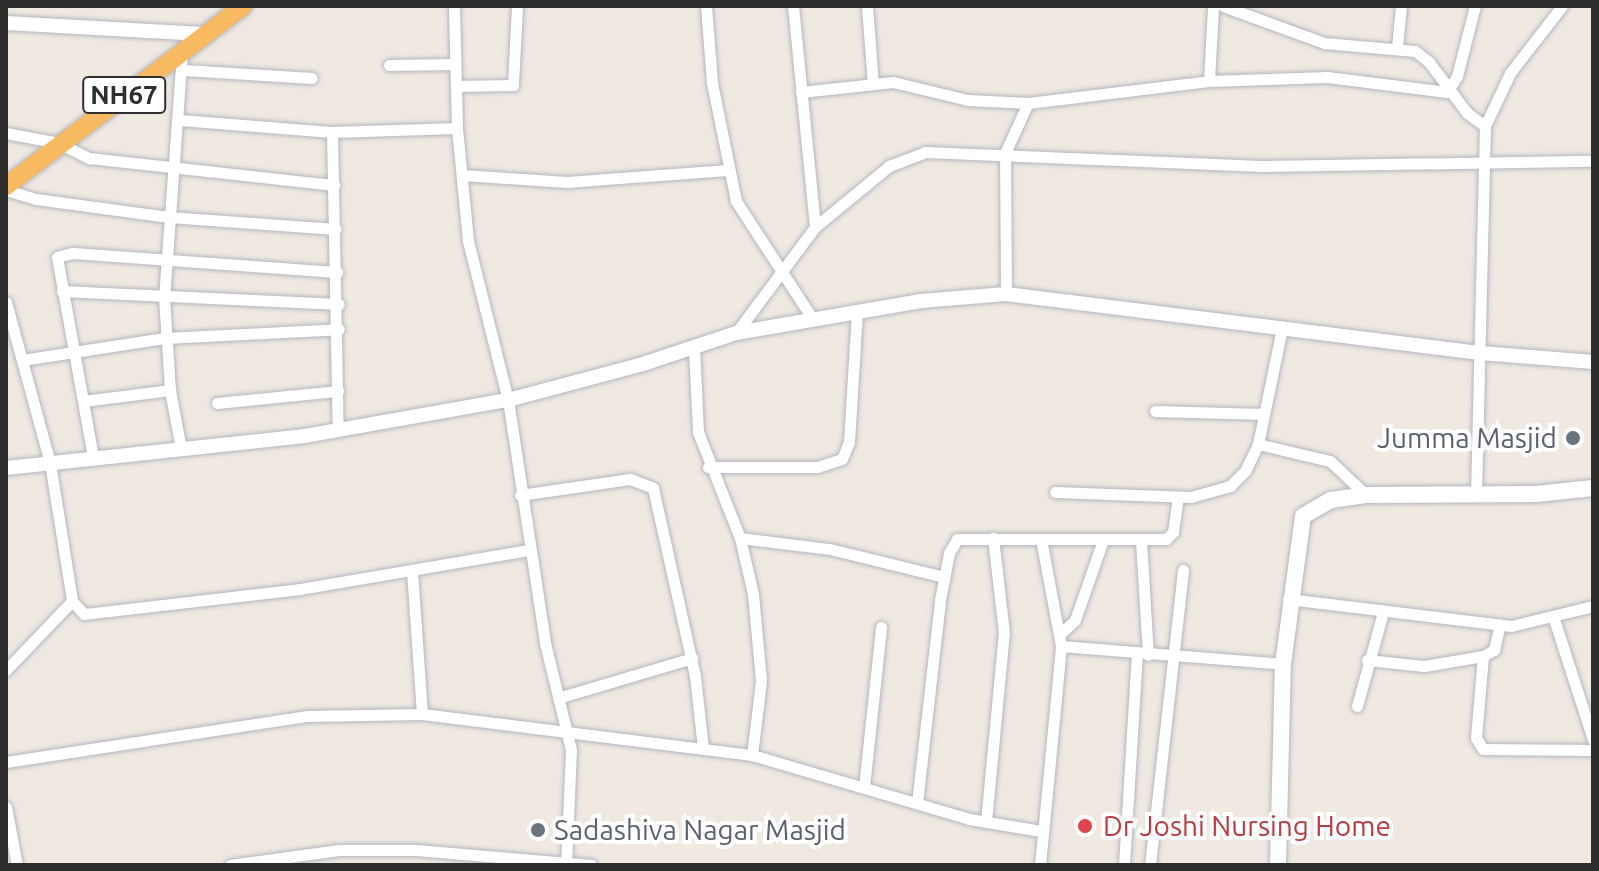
<!DOCTYPE html>
<html>
<head>
<meta charset="utf-8">
<style>
	body { margin:0 }
	#map { position:relative; width:1599px; height:871px; overflow:hidden; background:#efe9e1; font-family:Ubuntu,sans-serif }
	div>[style] { position:absolute }
	[style*='--x'] { left:calc(var(--x)*1px); top:calc(var(--y)*1px); width:calc(var(--w)*1px); rotate:calc(var(--a)*1deg) }
	.roads { filter:drop-shadow(0 0 2px #b4b7c1) drop-shadow(0 0 2px #b4b7c1) }
	.minor>* { height:11px; margin:-5.5px; padding:0 5.5px; transform-origin:5.5px; border-radius:5.5px; background:#fff }
	.tertiary>* { height:14px; margin:-7px; padding:0 7px; transform-origin:7px; border-radius:7px; background:#fff }
	.secondary>* { height:16px; margin:-8px; padding:0 8px; transform-origin:8px; border-radius:8px; background:#fff }
	.trunk>* { height:18px; margin:-9px; padding:0 9px; transform-origin:9px; border-radius:9px; background:#f8ba60 }
	.dots>* { width:22px; height:22px; translate:-50% -50%; box-sizing:border-box; border:4px solid #fff; border-radius:50% }
	span { translate:-50% -50%; white-space:nowrap; text-align:center; line-height:1.15; -webkit-text-stroke:8px #fff; paint-order:stroke }
	.shield-label span { padding:2px 6px; background:#fff; border:2px solid; border-radius:6px; -webkit-text-stroke-width:0 }
	.shield-label { font-size:26px; color:#2e2e2e; font-weight:700 }
	.worship-label { font-size:28px; color:#5b616d }
	.right { translate:-100% -50%; text-align:right }
	.left { translate:0 -50%; text-align:left }
	.health-label { font-size:28px; color:#be3a42 }
	.frame { position:absolute; inset:0; border:8px solid #2e2e2e; pointer-events:none }
</style>
</head>
<body>
<div id="map">
	<div class="roads">
		<div class="minor">
			<div style="--x:454;--y:6;--w:122;--a:88.6"></div>
			<div style="--x:457;--y:128;--w:114;--a:84.4"></div>
			<div style="--x:468;--y:241;--w:164;--a:75.9"></div>
			<div style="--x:508;--y:400;--w:246;--a:81.3"></div>
			<div style="--x:545;--y:643;--w:110;--a:76.3"></div>
			<div style="--x:571;--y:750;--w:115;--a:92.5"></div>
			<div style="--x:706;--y:6;--w:77;--a:85.5"></div>
			<div style="--x:712;--y:83;--w:120;--a:78.5"></div>
			<div style="--x:736;--y:201;--w:140;--a:57"></div>
			<div style="--x:793;--y:6;--w:222;--a:84.3"></div>
			<div style="--x:867;--y:6;--w:78;--a:85.6"></div>
			<div style="--x:1223;--y:6;--w:108;--a:20.1"></div>
			<div style="--x:1324;--y:43;--w:91;--a:5"></div>
			<div style="--x:1415;--y:51;--w:18;--a:38"></div>
			<div style="--x:1429;--y:62;--w:64;--a:53.3"></div>
			<div style="--x:1467;--y:113;--w:22;--a:36"></div>
			<div style="--x:1397;--y:47;--w:41;--a:-84.4"></div>
			<div style="--x:389;--y:65;--w:66;--a:-0.9"></div>
			<div style="--x:184;--y:70;--w:128;--a:3.6"></div>
			<div style="--x:1209;--y:81;--w:75;--a:-86.9"></div>
			<div style="--x:456;--y:86;--w:57;--a:-1"></div>
			<div style="--x:513;--y:85;--w:79;--a:-87.1"></div>
			<div style="--x:801;--y:92;--w:93;--a:-6.2"></div>
			<div style="--x:893;--y:82;--w:77;--a:13.5"></div>
			<div style="--x:968;--y:100;--w:60;--a:2.9"></div>
			<div style="--x:1028;--y:103;--w:182;--a:-6.9"></div>
			<div style="--x:1209;--y:81;--w:118;--a:-1.9"></div>
			<div style="--x:1327;--y:77;--w:121;--a:7.1"></div>
			<div style="--x:1447;--y:92;--w:19;--a:-58"></div>
			<div style="--x:1457;--y:76;--w:72;--a:-75.6"></div>
			<div style="--x:180;--y:120;--w:152;--a:4.5"></div>
			<div style="--x:332;--y:132;--w:125;--a:-1.8"></div>
			<div style="--x:332;--y:132;--w:299;--a:88.9"></div>
			<div style="--x:6;--y:133;--w:54;--a:10.7"></div>
			<div style="--x:59;--y:143;--w:34;--a:27"></div>
			<div style="--x:89;--y:158;--w:247;--a:6.3"></div>
			<div style="--x:462;--y:175;--w:105;--a:3.8"></div>
			<div style="--x:567;--y:182;--w:161;--a:-4.3"></div>
			<div style="--x:6;--y:190;--w:31;--a:17"></div>
			<div style="--x:36;--y:199;--w:134;--a:7.7"></div>
			<div style="--x:169;--y:217;--w:167;--a:4.1"></div>
			<div style="--x:62;--y:291;--w:277;--a:2.7"></div>
			<div style="--x:1006;--y:294;--w:141;--a:-90.4"></div>
			<div style="--x:1005;--y:153;--w:55;--a:-65.3"></div>
			<div style="--x:6;--y:302;--w:167;--a:74.7"></div>
			<div style="--x:50;--y:463;--w:140;--a:80.9"></div>
			<div style="--x:72;--y:601;--w:18;--a:47"></div>
			<div style="--x:84;--y:614;--w:217;--a:-6.6"></div>
			<div style="--x:300;--y:589;--w:232;--a:-9.7"></div>
			<div style="--x:736;--y:333;--w:132;--a:-53.3"></div>
			<div style="--x:815;--y:227;--w:96;--a:-39.5"></div>
			<div style="--x:889;--y:166;--w:39;--a:-21"></div>
			<div style="--x:925;--y:152;--w:337;--a:2.4"></div>
			<div style="--x:1262;--y:166;--w:331;--a:-0.9"></div>
			<div style="--x:694;--y:347;--w:85;--a:87.3"></div>
			<div style="--x:698;--y:432;--w:114;--a:68.4"></div>
			<div style="--x:740;--y:538;--w:57;--a:76.9"></div>
			<div style="--x:753;--y:594;--w:87;--a:84.7"></div>
			<div style="--x:761;--y:681;--w:75;--a:96.9"></div>
			<div style="--x:22;--y:360;--w:144;--a:-8.8"></div>
			<div style="--x:164;--y:338;--w:175;--a:-2.9"></div>
			<div style="--x:83;--y:401;--w:88;--a:-7.2"></div>
			<div style="--x:217;--y:403;--w:122;--a:-5.7"></div>
			<div style="--x:1155;--y:411;--w:109;--a:1.6"></div>
			<div style="--x:1258;--y:444;--w:74;--a:13.3"></div>
			<div style="--x:1330;--y:461;--w:50;--a:43.4"></div>
			<div style="--x:181;--y:449;--w:60;--a:-100.6"></div>
			<div style="--x:170;--y:390;--w:92;--a:-93.7"></div>
			<div style="--x:164;--y:298;--w:248;--a:-85.8"></div>
			<div style="--x:93;--y:457;--w:203;--a:-100.2"></div>
			<div style="--x:57;--y:257;--w:16;--a:-15"></div>
			<div style="--x:72;--y:253;--w:266;--a:4.1"></div>
			<div style="--x:708;--y:467;--w:109;--a:0"></div>
			<div style="--x:817;--y:467;--w:26;--a:-18"></div>
			<div style="--x:842;--y:459;--w:18;--a:-68"></div>
			<div style="--x:849;--y:442;--w:131;--a:-86.5"></div>
			<div style="--x:1055;--y:492;--w:136;--a:2.1"></div>
			<div style="--x:1191;--y:497;--w:41;--a:-15.8"></div>
			<div style="--x:1230;--y:486;--w:21;--a:-45"></div>
			<div style="--x:1245;--y:471;--w:30;--a:-64"></div>
			<div style="--x:1258;--y:444;--w:118;--a:-78.3"></div>
			<div style="--x:1476;--y:494;--w:368;--a:-88.6"></div>
			<div style="--x:1485;--y:126;--w:59;--a:-64.7"></div>
			<div style="--x:1510;--y:73;--w:85;--a:-52.2"></div>
			<div style="--x:520;--y:495;--w:111;--a:-8.3"></div>
			<div style="--x:630;--y:479;--w:25;--a:21"></div>
			<div style="--x:653;--y:488;--w:193;--a:77.4"></div>
			<div style="--x:695;--y:676;--w:72;--a:83.7"></div>
			<div style="--x:740;--y:538;--w:91;--a:7"></div>
			<div style="--x:830;--y:549;--w:117;--a:13.8"></div>
			<div style="--x:1141;--y:541;--w:114;--a:86.5"></div>
			<div style="--x:412;--y:571;--w:143;--a:86"></div>
			<div style="--x:1288;--y:599;--w:225;--a:6.9"></div>
			<div style="--x:1511;--y:626;--w:84;--a:-13.7"></div>
			<div style="--x:1554;--y:619;--w:127;--a:72.1"></div>
			<div style="--x:1059;--y:635;--w:22;--a:-43"></div>
			<div style="--x:1075;--y:620;--w:85;--a:-70.7"></div>
			<div style="--x:1061;--y:646;--w:223;--a:4.6"></div>
			<div style="--x:1483;--y:656;--w:82;--a:94.9"></div>
			<div style="--x:1476;--y:738;--w:13;--a:58"></div>
			<div style="--x:1483;--y:749;--w:110;--a:0.5"></div>
			<div style="--x:1367;--y:660;--w:57;--a:6"></div>
			<div style="--x:1424;--y:666;--w:60;--a:-9.6"></div>
			<div style="--x:1483;--y:656;--w:13;--a:-29"></div>
			<div style="--x:1494;--y:650;--w:26;--a:-77"></div>
			<div style="--x:6;--y:670;--w:95;--a:-46.3"></div>
			<div style="--x:558;--y:698;--w:140;--a:-16.6"></div>
			<div style="--x:1357;--y:706;--w:98;--a:-74.5"></div>
			<div style="--x:6;--y:762;--w:305;--a:-8.7"></div>
			<div style="--x:308;--y:716;--w:114;--a:-1"></div>
			<div style="--x:422;--y:714;--w:333;--a:7.1"></div>
			<div style="--x:752;--y:755;--w:226;--a:16.4"></div>
			<div style="--x:969;--y:819;--w:73;--a:9.5"></div>
			<div style="--x:864;--y:787;--w:161;--a:-83.9"></div>
			<div style="--x:917;--y:803;--w:204;--a:-83.5"></div>
			<div style="--x:940;--y:600;--w:48;--a:-79.2"></div>
			<div style="--x:949;--y:553;--w:16;--a:-60"></div>
			<div style="--x:957;--y:539;--w:209;--a:0"></div>
			<div style="--x:1166;--y:539;--w:10;--a:-45"></div>
			<div style="--x:1173;--y:532;--w:35;--a:-82"></div>
			<div style="--x:6;--y:807;--w:59;--a:79.3"></div>
			<div style="--x:986;--y:822;--w:190;--a:-84.6"></div>
			<div style="--x:1004;--y:633;--w:96;--a:-96.6"></div>
			<div style="--x:230;--y:865;--w:110;--a:-7.8"></div>
			<div style="--x:339;--y:850;--w:77;--a:0"></div>
			<div style="--x:416;--y:850;--w:176;--a:4.9"></div>
			<div style="--x:1040;--y:865;--w:220;--a:-84.5"></div>
			<div style="--x:1061;--y:646;--w:109;--a:-100.6"></div>
			<div style="--x:1124;--y:865;--w:212;--a:-86.5"></div>
			<div style="--x:1150;--y:865;--w:297;--a:-83.6"></div>
		</div>
		<div class="tertiary">
			<div style="--x:6;--y:23;--w:197;--a:3.2"></div>
			<div style="--x:6;--y:468;--w:301;--a:-6.1"></div>
			<div style="--x:305;--y:436;--w:206;--a:-10.1"></div>
			<div style="--x:508;--y:400;--w:137;--a:-14.9"></div>
			<div style="--x:640;--y:365;--w:101;--a:-18.4"></div>
			<div style="--x:736;--y:333;--w:188;--a:-9.8"></div>
			<div style="--x:921;--y:301;--w:85;--a:-4.7"></div>
			<div style="--x:1006;--y:294;--w:479;--a:7.1"></div>
			<div style="--x:1481;--y:353;--w:112;--a:4.6"></div>
		</div>
		<div class="secondary">
			<div style="--x:1278;--y:865;--w:201;--a:-88.6"></div>
			<div style="--x:1283;--y:664;--w:149;--a:-82.3"></div>
			<div style="--x:1303;--y:516;--w:32;--a:-30"></div>
			<div style="--x:1331;--y:500;--w:35;--a:-8"></div>
			<div style="--x:1366;--y:495;--w:170;--a:-0.3"></div>
			<div style="--x:1536;--y:494;--w:57;--a:-6"></div>
		</div>
		<div class="trunk">
			<div style="--x:6;--y:186;--w:298;--a:-37.2"></div>
		</div>
	</div>
	<div class="dots">
		<div style="left:1573px;top:438px;background:#6b7280"></div>
		<div style="left:1085px;top:826px;background:#e0444e"></div>
		<div style="left:538px;top:830px;background:#6b7280"></div>
	</div>
	<div class="shield-label">
		<span style="left:124px;top:95px">NH67</span>
	</div>
	<div class="worship-label">
		<span class="right" style="left:1557px;top:438px">Jumma Masjid</span>
		<span class="left" style="left:554px;top:830px">Sadashiva Nagar Masjid</span>
	</div>
	<div class="health-label">
		<span class="left" style="left:1103px;top:826px">Dr Joshi Nursing Home</span>
	</div>
	<div class="frame"></div>
</div>
</body>
</html>
